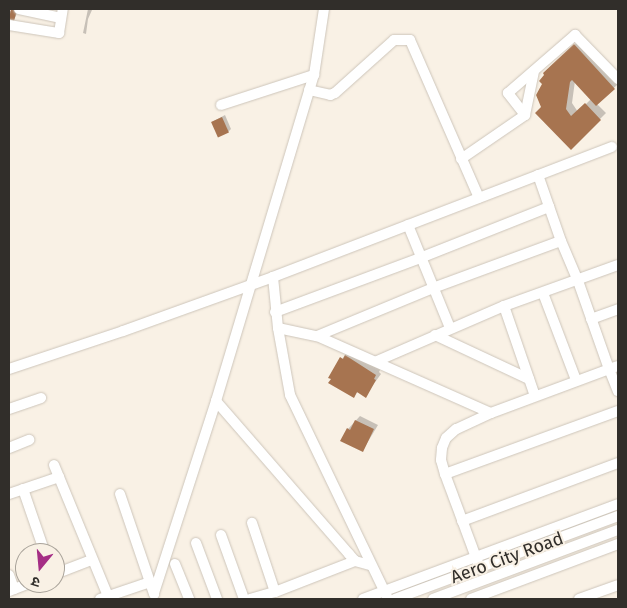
<!DOCTYPE html>
<html>
<head>
<meta charset="utf-8">
<style>
	body { margin:0 }
	#map { position:relative; width:627px; height:608px; overflow:hidden; background:#f9f1e5; font-family:"Fira Sans","Noto Sans Devanagari",sans-serif }
	div>[style] { position:absolute }
	[style*='--x'] { left:calc(var(--x)*1px); top:calc(var(--y)*1px); width:calc(var(--w)*1px); rotate:calc(var(--a)*1deg) }
	.shadow>* { inset:0; background:#0003 }
	.building>* { inset:0; background:#a77450; transform-origin:0 0 }
	.roads { filter:drop-shadow(0 0 1px #cdc5ba) drop-shadow(0 0 1px #cdc5ba) }
	.minor>* { height:10px; margin:-5px; padding:0 5px; transform-origin:5px; border-radius:5px; background:#fff }
	span { translate:-50% -50%; white-space:nowrap; text-align:center; line-height:1.15; -webkit-text-stroke:4px #f9f1e5; paint-order:stroke }
	.street-label { font-size:18px; color:#312e2a }
	.frame { position:absolute; inset:0; border:10px solid #312e2a; pointer-events:none }
	.north { position:absolute; left:15px; top:543px; width:50px; height:50px; box-sizing:border-box; background:#f9f1e5; border:1px solid #a9a39a; border-radius:50%; rotate:197deg; font-size:14px; font-weight:700; line-height:20px; text-align:center; color:#312e2a }
	.north::after { content:''; display:block; margin:auto; width:18px; height:22px; background:#a52e85; clip-path:polygon(50% 0,100% 100%,50% 72%,0 100%) }
</style>
</head>
<body>
<div id="map">
	<div class="shadow">
		<div style="clip-path:polygon(9px 9px,10px 11px,19px 9px,14px 20px,11px 15px,9px 16px)"></div>
		<div style="clip-path:polygon(88px 9px,92px 10px,88px 19px,86px 34px,83px 33px)"></div>
		<div style="clip-path:polygon(evenodd,581px 39px,618px 81px,618px 84px,597px 104px,606px 113px,571px 148px,542px 107px,543px 83px,550px 67px,581px 39px,575px 81px,591px 99px,578px 112px,572px 103px,575px 81px)"></div>
		<div style="clip-path:polygon(225px 115px,231px 129px,228px 132px,212px 122px)"></div>
		<div style="clip-path:polygon(347px 352px,381px 368px,379px 372px,381px 374px,365px 396px,358px 392px,353px 396px,330px 377px)"></div>
		<div style="clip-path:polygon(360px 416px,378px 425px,363px 450px,348px 429px)"></div>
	</div>
	<div class="building">
		<div style="clip-path:polygon(11px 9px,17px 10px,14px 21px,9px 19px)"></div>
		<div style="clip-path:polygon(574px 44px,615px 89px,596px 106px,572px 80px,570px 82px,566px 109px,571px 116px,585px 103px,601px 120px,571px 150px,535px 113px,541px 107px,536px 95px,542px 84px,539px 81px,544px 75px,543px 73px)"></div>
		<div style="left:222px;top:117px;width:17px;height:12px;rotate:66deg"></div>
		<div style="clip-path:polygon(345px 355px,376px 375px,374px 379px,376px 380px,366px 398px,357px 392px,354px 398px,328px 383px,331px 379px,328px 378px,340px 357px,343px 359px)"></div>
		<div style="clip-path:polygon(355px 420px,374px 429px,363px 452px,340px 441px,347px 428px,350px 430px)"></div>
	</div>
	<div class="roads">
		<div class="minor">
			<div style="--x:19;--y:9;--w:43;--a:12.1"></div>
			<div style="--x:9;--y:25;--w:51;--a:9.1"></div>
			<div style="--x:59;--y:33;--w:24;--a:-81"></div>
			<div style="--x:309;--y:90;--w:22;--a:13"></div>
			<div style="--x:330;--y:95;--w:5;--a:-22"></div>
			<div style="--x:335;--y:93;--w:79;--a:-41.9"></div>
			<div style="--x:394;--y:40;--w:16;--a:0"></div>
			<div style="--x:410;--y:40;--w:172;--a:66.4"></div>
			<div style="--x:221;--y:105;--w:98;--a:-17.9"></div>
			<div style="--x:525;--y:115;--w:45;--a:-78.4"></div>
			<div style="--x:461;--y:159;--w:78;--a:-34.5"></div>
			<div style="--x:525;--y:115;--w:28;--a:-128"></div>
			<div style="--x:508;--y:93;--w:89;--a:-40.9"></div>
			<div style="--x:575;--y:35;--w:62;--a:45.7"></div>
			<div style="--x:408;--y:225;--w:111;--a:67.8"></div>
			<div style="--x:273;--y:277;--w:51;--a:84.4"></div>
			<div style="--x:278;--y:328;--w:40;--a:12"></div>
			<div style="--x:317;--y:336;--w:190;--a:23.9"></div>
			<div style="--x:491;--y:413;--w:38;--a:155"></div>
			<div style="--x:456;--y:429;--w:13;--a:138"></div>
			<div style="--x:446;--y:438;--w:11;--a:112"></div>
			<div style="--x:442;--y:448;--w:12;--a:95"></div>
			<div style="--x:441;--y:460;--w:15;--a:74"></div>
			<div style="--x:445;--y:474;--w:100;--a:69.6"></div>
			<div style="--x:543;--y:293;--w:93;--a:69.2"></div>
			<div style="--x:504;--y:306;--w:95;--a:71"></div>
			<div style="--x:275;--y:312;--w:155;--a:-20.4"></div>
			<div style="--x:420;--y:258;--w:139;--a:-21.6"></div>
			<div style="--x:591;--y:319;--w:29;--a:-20"></div>
			<div style="--x:278;--y:328;--w:68;--a:79.8"></div>
			<div style="--x:290;--y:395;--w:226;--a:64.3"></div>
			<div style="--x:435;--y:335;--w:104;--a:25.1"></div>
			<div style="--x:317;--y:336;--w:126;--a:-22.5"></div>
			<div style="--x:433;--y:288;--w:136;--a:-20.2"></div>
			<div style="--x:377;--y:361;--w:138;--a:-23.4"></div>
			<div style="--x:504;--y:306;--w:121;--a:-19.8"></div>
			<div style="--x:618;--y:366;--w:9;--a:162"></div>
			<div style="--x:609;--y:369;--w:24;--a:68"></div>
			<div style="--x:9;--y:369;--w:120;--a:-18.4"></div>
			<div style="--x:123;--y:331;--w:159;--a:-19.8"></div>
			<div style="--x:273;--y:277;--w:363;--a:-21"></div>
			<div style="--x:216;--y:401;--w:203;--a:49"></div>
			<div style="--x:349;--y:554;--w:9;--a:49"></div>
			<div style="--x:355;--y:561;--w:16;--a:15"></div>
			<div style="--x:9;--y:409;--w:34;--a:-19"></div>
			<div style="--x:491;--y:413;--w:126;--a:-20.4"></div>
			<div style="--x:609;--y:369;--w:93;--a:-109.4"></div>
			<div style="--x:578;--y:281;--w:43;--a:-113"></div>
			<div style="--x:561;--y:241;--w:70;--a:-109.2"></div>
			<div style="--x:9;--y:448;--w:22;--a:-22"></div>
			<div style="--x:54;--y:465;--w:142;--a:67.6"></div>
			<div style="--x:445;--y:474;--w:184;--a:-20"></div>
			<div style="--x:23;--y:489;--w:68;--a:71"></div>
			<div style="--x:9;--y:494;--w:53;--a:-18.8"></div>
			<div style="--x:120;--y:494;--w:106;--a:71.2"></div>
			<div style="--x:462;--y:521;--w:166;--a:-20.4"></div>
			<div style="--x:221;--y:535;--w:68;--a:70.2"></div>
			<div style="--x:196;--y:543;--w:60;--a:69.4"></div>
			<div style="--x:175;--y:564;--w:38;--a:68"></div>
			<div style="--x:55;--y:574;--w:40;--a:-21"></div>
			<div style="--x:9;--y:575;--w:15;--a:70"></div>
			<div style="--x:9;--y:591;--w:22;--a:-21"></div>
			<div style="--x:275;--y:592;--w:86;--a:-21.2"></div>
			<div style="--x:154;--y:593;--w:202;--a:-72.1"></div>
			<div style="--x:216;--y:401;--w:340;--a:-73.3"></div>
			<div style="--x:314;--y:75;--w:67;--a:-81.4"></div>
			<div style="--x:100;--y:599;--w:53;--a:-18.8"></div>
			<div style="--x:250;--y:599;--w:26;--a:-16"></div>
			<div style="--x:275;--y:592;--w:73;--a:-108.4"></div>
			<div style="--x:363;--y:599;--w:272;--a:-20.4"></div>
			<div style="--x:395;--y:599;--w:238;--a:-20.4"></div>
			<div style="--x:433;--y:599;--w:197;--a:-20.5"></div>
			<div style="--x:471;--y:599;--w:157;--a:-20.5"></div>
			<div style="--x:579;--y:599;--w:41;--a:-19.7"></div>
		</div>
	</div>
	<div class="street-label">
		<span style="left:507px;top:558px;rotate:-20deg">Aero City Road</span>
	</div>
	<div class="frame"></div>
	<div class="north">उ</div>
</div>
</body>
</html>
